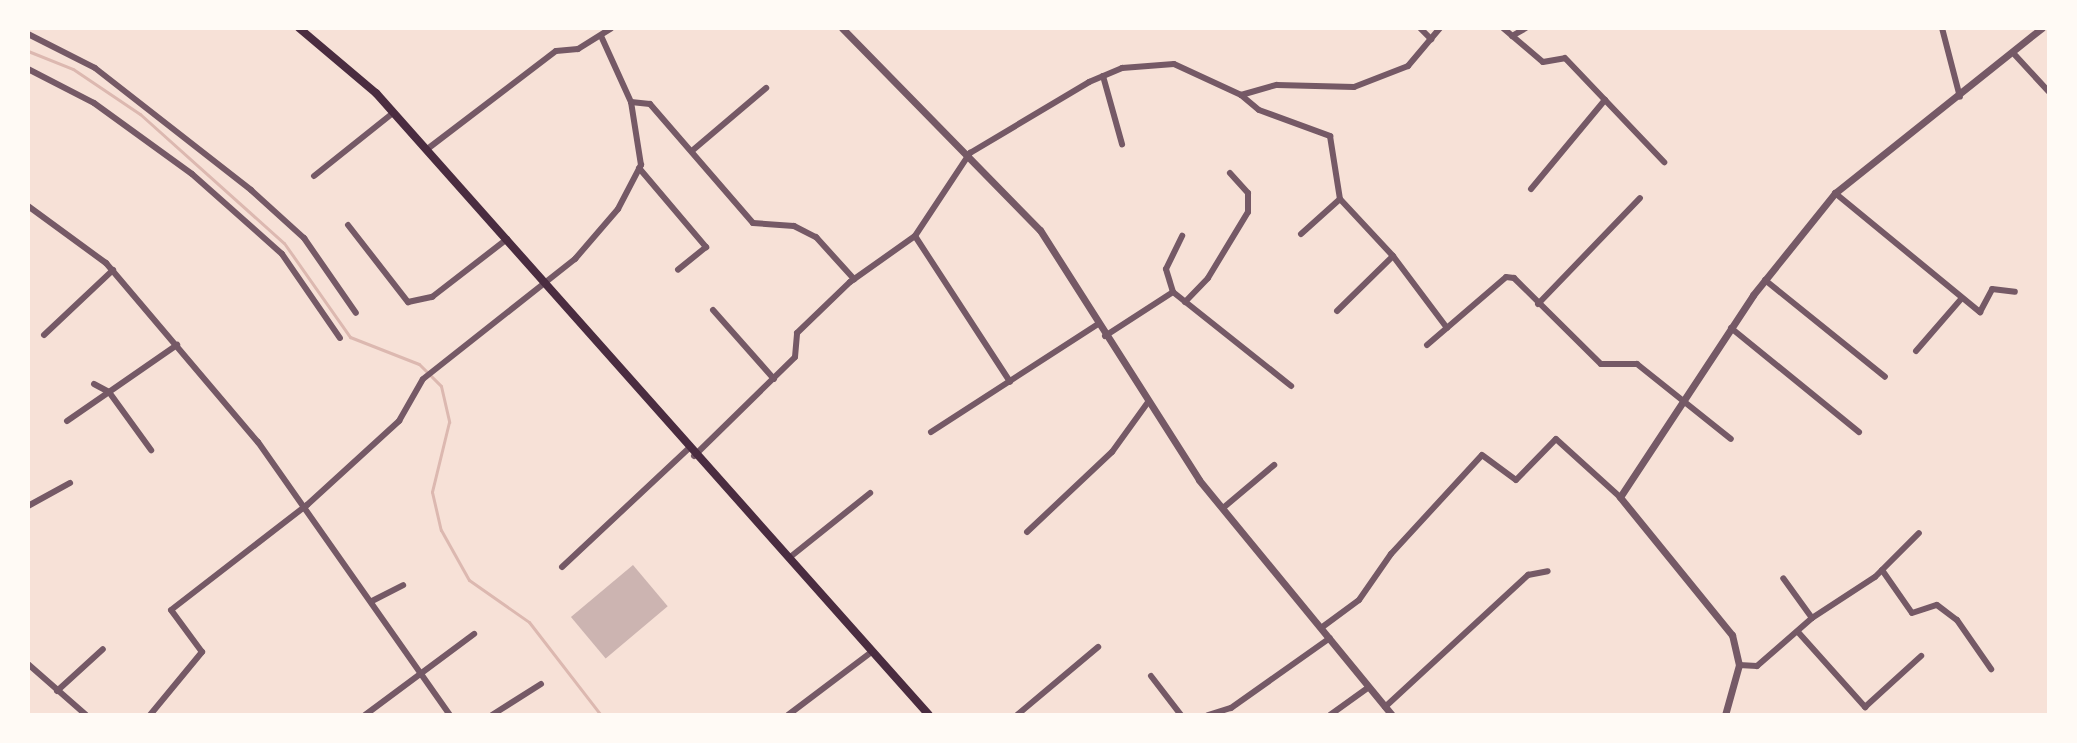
<!DOCTYPE html>
<html>
<head>
<meta charset="utf-8">
<style>
	body { margin:0 }
	#map { position:relative; width:2077px; height:743px; overflow:hidden; background:#f7e1d7; font-family:"Open Sans",sans-serif }
	div>[style] { position:absolute }
	[style*='--x'] { left:calc(var(--x)*1px); top:calc(var(--y)*1px); width:calc(var(--w)*1px); rotate:calc(var(--a)*1deg) }
	.stream>* { height:3px; margin:-1.5px; padding:0 1.5px; transform-origin:1.5px; border-radius:1.5px; background:#dcb8b0 }
	.building>* { inset:0; background:#ccb4b1; transform-origin:0 0 }
	.minor>* { height:6px; margin:-3px; padding:0 3px; transform-origin:3px; border-radius:3px; background:#755966 }
	.tertiary>* { height:7px; margin:-3.5px; padding:0 3.5px; transform-origin:3.5px; border-radius:3.5px; background:#755966 }
	.secondary>* { height:8px; margin:-4px; padding:0 4px; transform-origin:4px; border-radius:4px; background:#4a2c40 }
	span { translate:-50% -50%; white-space:nowrap; text-align:center; line-height:1.15; -webkit-text-stroke:6px #fffaf5; paint-order:stroke }
	.frame { position:absolute; inset:0; border:30px solid #fffaf5; pointer-events:none }
</style>
</head>
<body>
<div id="map">
	<div class="stream">
		<div style="--x:28;--y:51;--w:48;--a:21.8"></div>
		<div style="--x:73;--y:69;--w:81;--a:33.9"></div>
		<div style="--x:140;--y:114;--w:193;--a:41.9"></div>
		<div style="--x:284;--y:243;--w:115;--a:54.9"></div>
		<div style="--x:350;--y:337;--w:74;--a:21.4"></div>
		<div style="--x:419;--y:364;--w:31;--a:45"></div>
		<div style="--x:441;--y:386;--w:37;--a:77"></div>
		<div style="--x:449;--y:422;--w:72;--a:103.7"></div>
		<div style="--x:432;--y:492;--w:39;--a:77"></div>
		<div style="--x:441;--y:530;--w:57;--a:60.8"></div>
		<div style="--x:469;--y:580;--w:73;--a:35"></div>
		<div style="--x:529;--y:622;--w:118;--a:52.3"></div>
	</div>
	<div class="building">
		<div style="left:633px;top:565px;width:54px;height:81px;rotate:50deg"></div>
	</div>
	<div class="minor">
		<div style="--x:1420;--y:28;--w:16;--a:45"></div>
		<div style="--x:1503;--y:28;--w:52;--a:40.4"></div>
		<div style="--x:1543;--y:62;--w:22;--a:-10"></div>
		<div style="--x:1565;--y:58;--w:144;--a:46.4"></div>
		<div style="--x:1942;--y:28;--w:71;--a:75.4"></div>
		<div style="--x:28;--y:34;--w:75;--a:26.9"></div>
		<div style="--x:95;--y:68;--w:198;--a:38"></div>
		<div style="--x:251;--y:190;--w:72;--a:42.2"></div>
		<div style="--x:304;--y:238;--w:91;--a:55.3"></div>
		<div style="--x:1512;--y:36;--w:16;--a:-30"></div>
		<div style="--x:2015;--y:55;--w:50;--a:47.4"></div>
		<div style="--x:28;--y:69;--w:74;--a:27.3"></div>
		<div style="--x:94;--y:103;--w:121;--a:35.9"></div>
		<div style="--x:192;--y:174;--w:120;--a:41.6"></div>
		<div style="--x:282;--y:254;--w:102;--a:55.4"></div>
		<div style="--x:1103;--y:76;--w:71;--a:74.4"></div>
		<div style="--x:1241;--y:95;--w:23;--a:40"></div>
		<div style="--x:1259;--y:110;--w:76;--a:20.1"></div>
		<div style="--x:1330;--y:136;--w:64;--a:81"></div>
		<div style="--x:631;--y:102;--w:19;--a:6"></div>
		<div style="--x:650;--y:104;--w:157;--a:49.1"></div>
		<div style="--x:753;--y:223;--w:41;--a:4.2"></div>
		<div style="--x:794;--y:226;--w:25;--a:27"></div>
		<div style="--x:816;--y:237;--w:57;--a:47.9"></div>
		<div style="--x:426;--y:150;--w:163;--a:-37.3"></div>
		<div style="--x:556;--y:51;--w:22;--a:-5"></div>
		<div style="--x:578;--y:49;--w:39;--a:-32"></div>
		<div style="--x:693;--y:150;--w:96;--a:-40.3"></div>
		<div style="--x:639;--y:168;--w:104;--a:49.7"></div>
		<div style="--x:706;--y:247;--w:36;--a:141"></div>
		<div style="--x:314;--y:176;--w:101;--a:-38.6"></div>
		<div style="--x:1531;--y:189;--w:116;--a:-50.3"></div>
		<div style="--x:1835;--y:193;--w:188;--a:39.4"></div>
		<div style="--x:1980;--y:312;--w:26;--a:-62"></div>
		<div style="--x:1992;--y:289;--w:23;--a:7"></div>
		<div style="--x:28;--y:206;--w:97;--a:36.2"></div>
		<div style="--x:106;--y:263;--w:235;--a:49.7"></div>
		<div style="--x:258;--y:442;--w:334;--a:54.9"></div>
		<div style="--x:348;--y:225;--w:98;--a:52.1"></div>
		<div style="--x:408;--y:302;--w:25;--a:-12"></div>
		<div style="--x:432;--y:297;--w:95;--a:-37.7"></div>
		<div style="--x:1301;--y:234;--w:52;--a:-41.9"></div>
		<div style="--x:1340;--y:199;--w:78;--a:47.1"></div>
		<div style="--x:915;--y:236;--w:174;--a:56.9"></div>
		<div style="--x:1765;--y:280;--w:154;--a:38.9"></div>
		<div style="--x:1173;--y:292;--w:24;--a:-107"></div>
		<div style="--x:1166;--y:269;--w:37;--a:-64"></div>
		<div style="--x:1185;--y:302;--w:33;--a:-46"></div>
		<div style="--x:1208;--y:278;--w:77;--a:-58.8"></div>
		<div style="--x:1248;--y:212;--w:19;--a:-90"></div>
		<div style="--x:1248;--y:193;--w:27;--a:-132"></div>
		<div style="--x:1538;--y:304;--w:147;--a:-46.1"></div>
		<div style="--x:713;--y:310;--w:92;--a:48.5"></div>
		<div style="--x:1337;--y:311;--w:78;--a:-44.5"></div>
		<div style="--x:1393;--y:256;--w:90;--a:53.1"></div>
		<div style="--x:1731;--y:328;--w:165;--a:39.1"></div>
		<div style="--x:44;--y:335;--w:95;--a:-43.3"></div>
		<div style="--x:1105;--y:336;--w:81;--a:-32.9"></div>
		<div style="--x:1173;--y:292;--w:151;--a:38.5"></div>
		<div style="--x:1427;--y:345;--w:104;--a:-40.7"></div>
		<div style="--x:1506;--y:277;--w:8;--a:7"></div>
		<div style="--x:1514;--y:278;--w:122;--a:44.7"></div>
		<div style="--x:1601;--y:364;--w:36;--a:0"></div>
		<div style="--x:1637;--y:364;--w:120;--a:38.6"></div>
		<div style="--x:1916;--y:351;--w:69;--a:-49.1"></div>
		<div style="--x:94;--y:384;--w:17;--a:28"></div>
		<div style="--x:109;--y:392;--w:83;--a:-34.7"></div>
		<div style="--x:67;--y:421;--w:51;--a:-34.6"></div>
		<div style="--x:109;--y:392;--w:72;--a:54.1"></div>
		<div style="--x:931;--y:432;--w:199;--a:-32.9"></div>
		<div style="--x:694;--y:456;--w:141;--a:-44.4"></div>
		<div style="--x:795;--y:357;--w:24;--a:-85"></div>
		<div style="--x:797;--y:333;--w:74;--a:-43.9"></div>
		<div style="--x:850;--y:282;--w:80;--a:-35.3"></div>
		<div style="--x:915;--y:236;--w:100;--a:-56.5"></div>
		<div style="--x:970;--y:153;--w:139;--a:-30.8"></div>
		<div style="--x:1089;--y:82;--w:36;--a:-23"></div>
		<div style="--x:1122;--y:68;--w:52;--a:-4.4"></div>
		<div style="--x:1174;--y:64;--w:74;--a:24.8"></div>
		<div style="--x:1241;--y:95;--w:37;--a:-16"></div>
		<div style="--x:1277;--y:85;--w:77;--a:1.5"></div>
		<div style="--x:1354;--y:87;--w:58;--a:-21.3"></div>
		<div style="--x:1408;--y:66;--w:50;--a:-49.9"></div>
		<div style="--x:28;--y:506;--w:48;--a:-28.7"></div>
		<div style="--x:1223;--y:508;--w:67;--a:-40.1"></div>
		<div style="--x:1027;--y:532;--w:117;--a:-43.3"></div>
		<div style="--x:1112;--y:452;--w:62;--a:-54.2"></div>
		<div style="--x:789;--y:558;--w:104;--a:-38.7"></div>
		<div style="--x:562;--y:567;--w:173;--a:-43.1"></div>
		<div style="--x:1882;--y:570;--w:52;--a:55.1"></div>
		<div style="--x:1912;--y:613;--w:26;--a:-18"></div>
		<div style="--x:1937;--y:605;--w:25;--a:37"></div>
		<div style="--x:1957;--y:620;--w:60;--a:55.2"></div>
		<div style="--x:372;--y:601;--w:35;--a:-27"></div>
		<div style="--x:1812;--y:618;--w:75;--a:-33.1"></div>
		<div style="--x:1875;--y:577;--w:62;--a:-45"></div>
		<div style="--x:1321;--y:628;--w:47;--a:-36.4"></div>
		<div style="--x:1359;--y:600;--w:56;--a:-55.2"></div>
		<div style="--x:1391;--y:554;--w:134;--a:-47.4"></div>
		<div style="--x:1482;--y:455;--w:42;--a:36.3"></div>
		<div style="--x:1516;--y:480;--w:57;--a:-45.7"></div>
		<div style="--x:1556;--y:439;--w:86;--a:42.2"></div>
		<div style="--x:1798;--y:632;--w:101;--a:48.2"></div>
		<div style="--x:1865;--y:707;--w:76;--a:-42.3"></div>
		<div style="--x:28;--y:664;--w:77;--a:41.3"></div>
		<div style="--x:1739;--y:665;--w:18;--a:3"></div>
		<div style="--x:1757;--y:666;--w:73;--a:-41.1"></div>
		<div style="--x:1812;--y:618;--w:49;--a:-125.9"></div>
		<div style="--x:1151;--y:676;--w:49;--a:52.4"></div>
		<div style="--x:57;--y:691;--w:62;--a:-42.4"></div>
		<div style="--x:1385;--y:707;--w:195;--a:-42.7"></div>
		<div style="--x:1528;--y:575;--w:20;--a:-11"></div>
		<div style="--x:150;--y:715;--w:82;--a:-50.5"></div>
		<div style="--x:202;--y:652;--w:52;--a:-126.4"></div>
		<div style="--x:171;--y:610;--w:172;--a:-37.7"></div>
		<div style="--x:307;--y:505;--w:125;--a:-42.4"></div>
		<div style="--x:399;--y:421;--w:48;--a:-60.3"></div>
		<div style="--x:423;--y:379;--w:194;--a:-38.3"></div>
		<div style="--x:575;--y:259;--w:66;--a:-49.3"></div>
		<div style="--x:618;--y:209;--w:50;--a:-62.4"></div>
		<div style="--x:641;--y:165;--w:64;--a:-99"></div>
		<div style="--x:631;--y:102;--w:72;--a:-114.4"></div>
		<div style="--x:365;--y:715;--w:136;--a:-36.6"></div>
		<div style="--x:492;--y:715;--w:58;--a:-32.3"></div>
		<div style="--x:788;--y:715;--w:106;--a:-37"></div>
		<div style="--x:1017;--y:715;--w:106;--a:-40"></div>
		<div style="--x:1208;--y:715;--w:24;--a:-17"></div>
		<div style="--x:1231;--y:708;--w:121;--a:-35.3"></div>
		<div style="--x:1330;--y:715;--w:48;--a:-35.7"></div>
	</div>
	<div class="tertiary">
		<div style="--x:842;--y:28;--w:283;--a:45.6"></div>
		<div style="--x:1040;--y:230;--w:296;--a:57.5"></div>
		<div style="--x:1199;--y:480;--w:304;--a:50.6"></div>
		<div style="--x:1725;--y:715;--w:52;--a:-74.4"></div>
		<div style="--x:1739;--y:665;--w:31;--a:-103"></div>
		<div style="--x:1732;--y:635;--w:178;--a:-129.1"></div>
		<div style="--x:1620;--y:497;--w:242;--a:-56.6"></div>
		<div style="--x:1753;--y:295;--w:131;--a:-51.2"></div>
		<div style="--x:1835;--y:193;--w:265;--a:-38.6"></div>
	</div>
	<div class="secondary">
		<div style="--x:299;--y:28;--w:101;--a:40.2"></div>
		<div style="--x:376;--y:93;--w:832;--a:48.36"></div>
	</div>
	<div class="frame"></div>
</div>
</body>
</html>
